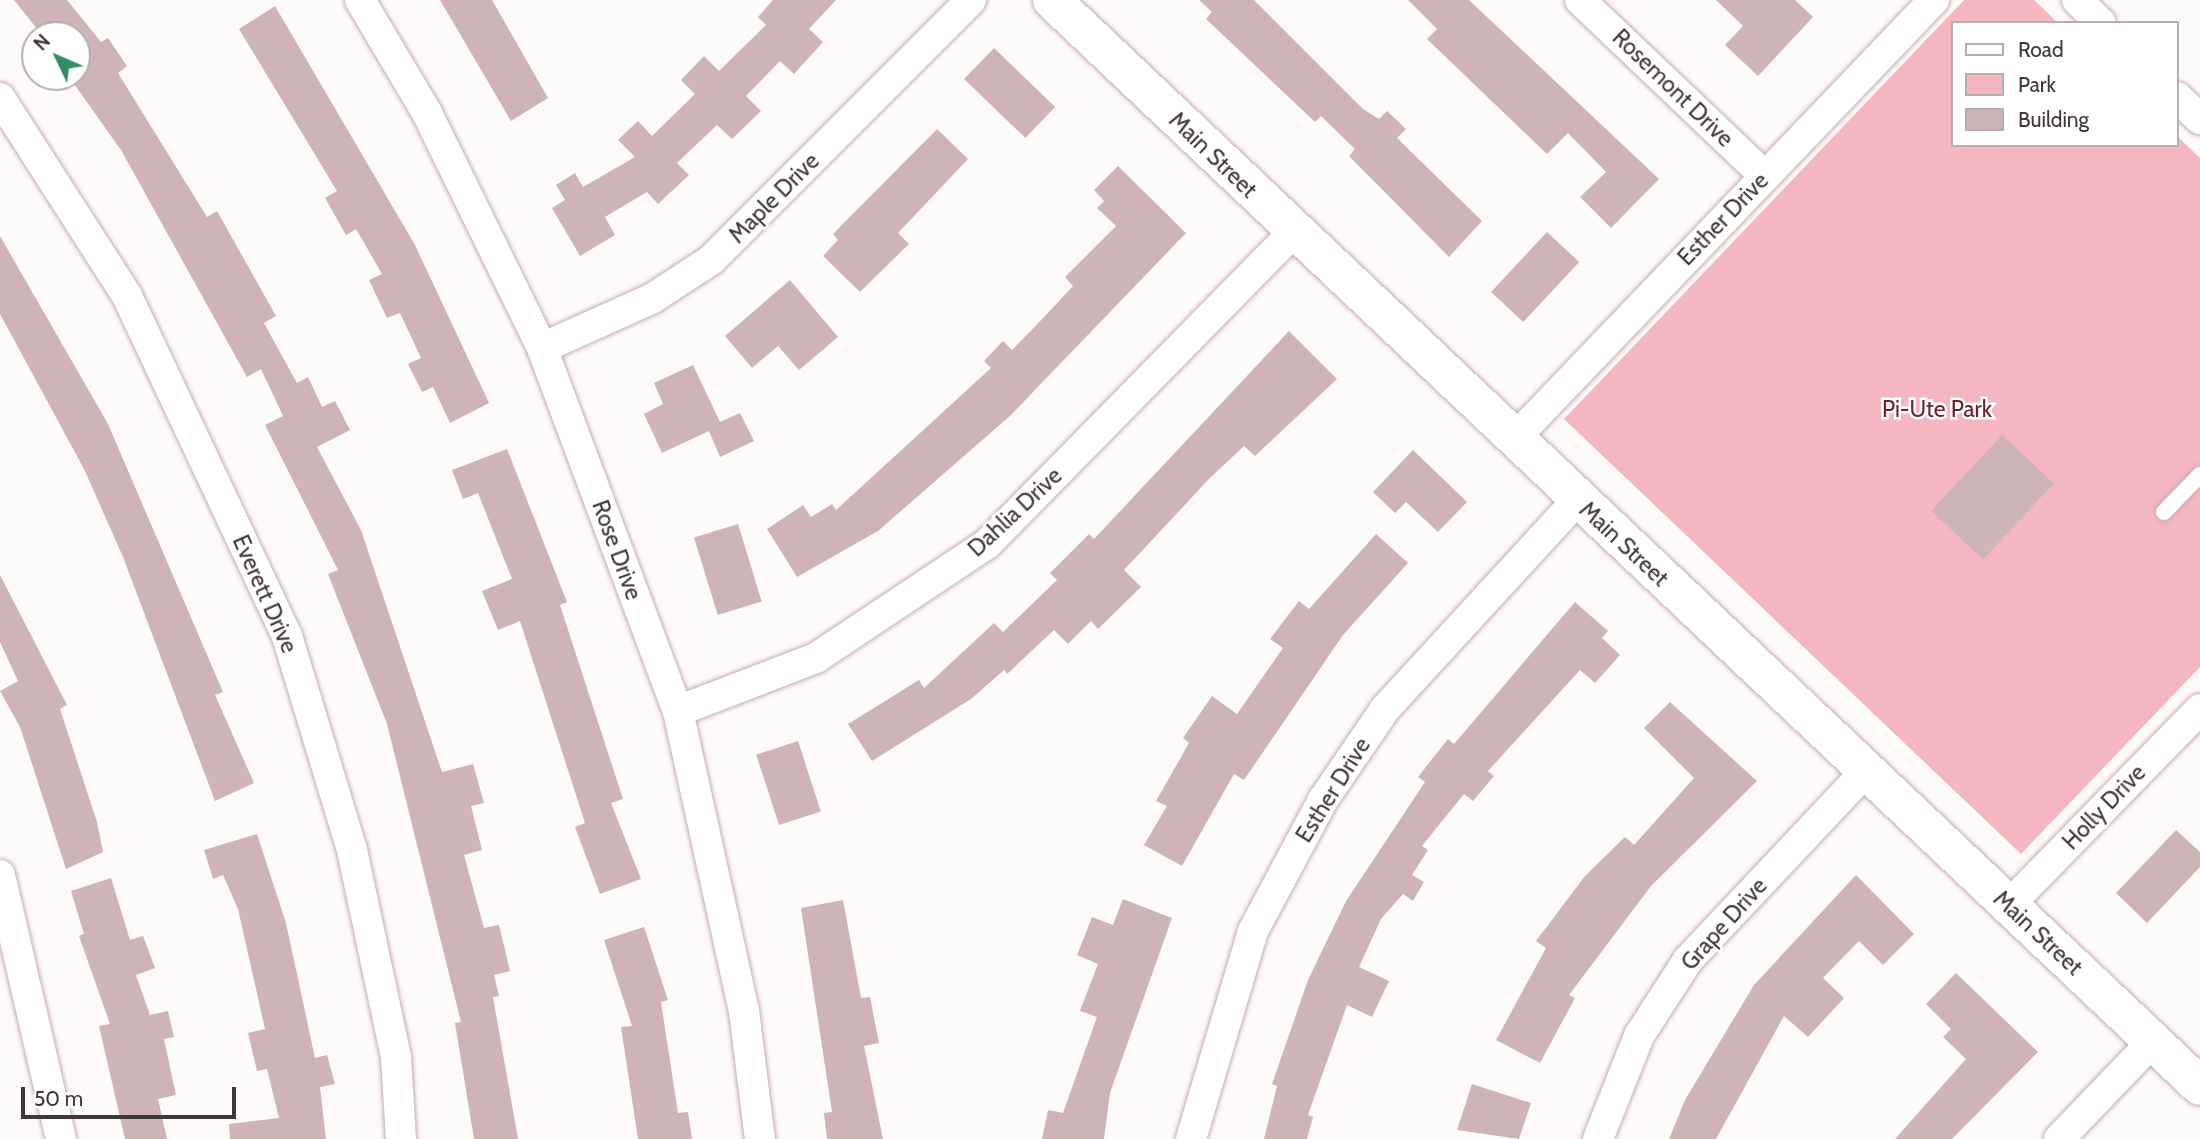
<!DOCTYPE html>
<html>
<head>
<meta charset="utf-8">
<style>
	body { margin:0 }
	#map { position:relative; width:2200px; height:1139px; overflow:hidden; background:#fffafa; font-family:Cabin,sans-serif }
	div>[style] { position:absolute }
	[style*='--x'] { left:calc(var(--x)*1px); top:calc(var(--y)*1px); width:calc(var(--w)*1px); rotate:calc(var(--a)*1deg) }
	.green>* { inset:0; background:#f4b6bf }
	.building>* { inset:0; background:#ceb4b8; transform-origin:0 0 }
	.roads { filter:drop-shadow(0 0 2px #c5acaf) drop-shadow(0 0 2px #c5acaf) }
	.service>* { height:16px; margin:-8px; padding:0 8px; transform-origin:8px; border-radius:8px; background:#fff }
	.minor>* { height:30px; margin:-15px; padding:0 15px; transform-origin:15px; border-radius:15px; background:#fff }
	.secondary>* { height:38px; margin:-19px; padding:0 19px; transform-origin:19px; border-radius:19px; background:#fff }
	span { translate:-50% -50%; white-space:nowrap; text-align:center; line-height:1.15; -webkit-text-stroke:5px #fff; paint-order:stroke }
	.street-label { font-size:23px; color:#413638 }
	.park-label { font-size:23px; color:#6b2334 }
	.legend { position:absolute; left:1951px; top:21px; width:228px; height:126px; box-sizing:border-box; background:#fff; border:2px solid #b3afaf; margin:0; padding:9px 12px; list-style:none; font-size:21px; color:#413638 }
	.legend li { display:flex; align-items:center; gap:14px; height:35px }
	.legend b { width:35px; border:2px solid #b3afaf }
	.north { position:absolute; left:21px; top:21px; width:70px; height:70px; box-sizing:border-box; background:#fff; border:2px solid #b3afaf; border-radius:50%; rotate:314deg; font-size:19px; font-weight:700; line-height:28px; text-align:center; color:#413638 }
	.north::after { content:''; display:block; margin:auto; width:24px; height:32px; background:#338d62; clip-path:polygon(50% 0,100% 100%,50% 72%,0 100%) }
	.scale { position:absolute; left:21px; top:1087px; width:215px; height:32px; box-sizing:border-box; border:4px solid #413638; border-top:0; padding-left:9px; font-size:21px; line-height:24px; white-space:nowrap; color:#413638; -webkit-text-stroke:5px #fff; paint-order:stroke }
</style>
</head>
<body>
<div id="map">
	<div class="green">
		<div style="clip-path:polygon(1964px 0,2034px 0,2058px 23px,1953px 23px,1953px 145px,2177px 145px,2177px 136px,2200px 158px,2200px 667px,2021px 854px,1564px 419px)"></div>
	</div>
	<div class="building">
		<div style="clip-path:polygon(14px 0,67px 0,101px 42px,108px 38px,127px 66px,118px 73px,207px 217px,217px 211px,276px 316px,264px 323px,297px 383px,308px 377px,322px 407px,335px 401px,350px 430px,317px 447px,361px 530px,442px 772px,473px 764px,484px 803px,471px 806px,482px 850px,464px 855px,484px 928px,499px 925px,510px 971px,494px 975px,499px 996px,493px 997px,518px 1139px,474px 1139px,455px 1023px,461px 1022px,387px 724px,328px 574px,338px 570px,265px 425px,283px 416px,261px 369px,247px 377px,121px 150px,69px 77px,77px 77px,77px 35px,42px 35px)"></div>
		<div style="clip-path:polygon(440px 0,492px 0,548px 98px,511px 121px)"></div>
		<div style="clip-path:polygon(773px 0,836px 0,809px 29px,823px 42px,794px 74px,780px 61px,746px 96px,761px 111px,732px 139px,717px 125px,677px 163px,689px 175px,658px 204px,647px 192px,605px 217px,615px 235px,580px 256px,552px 208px,565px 200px,556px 185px,575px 173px,583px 187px,635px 157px,618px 140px,638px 121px,652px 136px,695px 94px,681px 80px,704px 56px,719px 71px,766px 25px,758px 17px)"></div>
		<div style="clip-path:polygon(1199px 0,1254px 0,1363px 109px,1379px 119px,1387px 111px,1406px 129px,1397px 138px,1482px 221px,1449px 257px,1349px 156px,1355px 149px,1321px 116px,1315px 122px,1206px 19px,1212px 12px)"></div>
		<div style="clip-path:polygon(1408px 0,1469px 0,1659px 179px,1611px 228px,1580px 197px,1606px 172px,1568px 133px,1547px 154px,1427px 39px,1437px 29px)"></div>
		<div style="clip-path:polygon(1716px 0,1795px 0,1813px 17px,1758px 76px,1725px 45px,1743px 26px)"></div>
		<div style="clip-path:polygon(275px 6px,415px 245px,489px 403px,450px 423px,433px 387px,422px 392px,408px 364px,421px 358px,400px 313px,387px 318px,369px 280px,382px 274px,356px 229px,346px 235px,325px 198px,337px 191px,239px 29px)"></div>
		<div style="left:994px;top:48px;width:85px;height:43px;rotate:44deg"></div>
		<div style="clip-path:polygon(937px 129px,968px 159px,898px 233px,909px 244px,860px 292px,823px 256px,838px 240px,833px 234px)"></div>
		<div style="clip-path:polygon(1118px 166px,1186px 233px,1011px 415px,878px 531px,797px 577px,767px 529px,803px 505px,811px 517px,832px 504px,836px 510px,991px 368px,984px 361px,1003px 341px,1012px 350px,1046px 315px,1073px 286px,1065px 277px,1116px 226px,1097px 208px,1104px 201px,1094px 190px)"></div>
		<div style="left:1547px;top:232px;width:44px;height:82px;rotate:43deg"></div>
		<div style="clip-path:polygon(0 236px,108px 424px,223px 692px,215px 695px,254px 783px,215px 801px,123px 557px,84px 469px,0 314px)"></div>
		<div style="clip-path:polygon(790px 280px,838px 337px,799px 370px,778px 346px,752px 368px,725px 336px)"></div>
		<div style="clip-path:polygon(1289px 331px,1337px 379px,1255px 456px,1244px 446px,1209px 479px,1124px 570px,1141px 587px,1098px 629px,1091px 621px,1068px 644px,1054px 630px,1007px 674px,1004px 670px,971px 699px,872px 761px,848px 724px,919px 680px,924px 688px,994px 623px,1003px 632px,1057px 580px,1050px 573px,1089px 534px,1094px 539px)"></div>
		<div style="clip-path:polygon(693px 365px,720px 422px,740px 413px,754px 441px,720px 457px,709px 431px,662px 453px,644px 414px,663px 404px,654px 383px)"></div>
		<div style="left:2002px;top:435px;width:71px;height:104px;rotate:43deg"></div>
		<div style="clip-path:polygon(507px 449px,567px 602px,560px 605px,623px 799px,611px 803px,641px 879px,600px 894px,575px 827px,585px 823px,520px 621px,498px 630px,482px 591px,512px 579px,478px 493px,463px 499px,452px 470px)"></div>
		<div style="clip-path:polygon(1413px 450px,1467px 502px,1438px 532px,1406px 502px,1395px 513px,1373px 492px)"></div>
		<div style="left:738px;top:524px;width:81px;height:46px;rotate:73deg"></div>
		<div style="clip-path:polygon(1376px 534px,1408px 563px,1343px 635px,1244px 780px,1234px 774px,1182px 866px,1144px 845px,1167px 806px,1156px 801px,1189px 743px,1183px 738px,1212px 696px,1237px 714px,1283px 648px,1270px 639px,1299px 601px,1309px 609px)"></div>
		<div style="clip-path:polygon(0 575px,67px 705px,60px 709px,97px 822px,103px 852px,66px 869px,20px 727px,0 691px,18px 681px,0 642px)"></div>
		<div style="clip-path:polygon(1575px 602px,1608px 631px,1602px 638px,1620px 655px,1595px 683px,1580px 670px,1488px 771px,1494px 776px,1473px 801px,1464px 794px,1422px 846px,1428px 850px,1412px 875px,1424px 882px,1413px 901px,1403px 894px,1381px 919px,1359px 967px,1389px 981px,1372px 1017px,1347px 1005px,1308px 1115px,1313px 1117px,1307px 1139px,1264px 1139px,1277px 1086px,1272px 1084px,1308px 980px,1346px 901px,1425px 782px,1418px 777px,1448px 739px,1454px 744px)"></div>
		<div style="clip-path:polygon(1670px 702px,1757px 781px,1651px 886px,1569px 995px,1575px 998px,1540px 1063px,1496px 1040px,1546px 948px,1536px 941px,1585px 876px,1625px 837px,1634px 845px,1694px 778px,1644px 728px)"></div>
		<div style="left:798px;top:741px;width:74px;height:44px;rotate:72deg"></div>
		<div style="clip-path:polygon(2176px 830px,2200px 852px,2200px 867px,2147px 923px,2116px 893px)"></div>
		<div style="clip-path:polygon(257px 834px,286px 923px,315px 1058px,327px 1055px,335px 1084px,320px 1087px,326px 1139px,230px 1139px,229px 1124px,279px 1118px,267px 1069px,257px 1071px,248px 1033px,265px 1029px,238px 909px,223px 875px,213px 879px,204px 850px)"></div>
		<div style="clip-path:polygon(1856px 875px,1914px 934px,1883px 965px,1859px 941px,1823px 978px,1844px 998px,1808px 1037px,1784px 1016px,1716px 1139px,1669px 1139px,1685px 1100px,1754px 985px)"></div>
		<div style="clip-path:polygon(111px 878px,130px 940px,143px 936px,155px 968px,136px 975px,150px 1015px,168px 1011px,174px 1037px,164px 1039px,176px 1095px,158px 1099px,167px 1139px,125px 1139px,99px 1026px,110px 1024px,79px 936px,84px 934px,71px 891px)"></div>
		<div style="clip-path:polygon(1123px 899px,1172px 918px,1110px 1093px,1104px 1139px,1042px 1139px,1048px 1110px,1063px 1113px,1097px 1017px,1080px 1011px,1098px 964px,1077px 955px,1092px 917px,1113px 925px)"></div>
		<div style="clip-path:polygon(843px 900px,861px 998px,870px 997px,879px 1043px,864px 1046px,883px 1139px,827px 1139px,824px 1113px,832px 1112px,801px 908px)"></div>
		<div style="clip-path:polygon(644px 927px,668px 1000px,661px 1002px,678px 1113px,688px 1112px,692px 1139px,638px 1139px,621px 1027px,632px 1026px,604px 940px)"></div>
		<div style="clip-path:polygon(1956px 973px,2038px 1052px,1952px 1139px,1895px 1139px,1966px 1059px,1943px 1037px,1951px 1029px,1926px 1004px)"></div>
		<div style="clip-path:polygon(1472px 1084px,1531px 1103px,1519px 1139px,1457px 1130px)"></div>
	</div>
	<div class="roads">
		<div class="service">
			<div style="--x:2164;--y:512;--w:52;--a:-45.8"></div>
		</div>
		<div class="minor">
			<div style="--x:360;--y:0;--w:131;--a:59.3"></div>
			<div style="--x:427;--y:113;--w:262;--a:63.9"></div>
			<div style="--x:542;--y:348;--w:388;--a:69.5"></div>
			<div style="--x:678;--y:711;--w:307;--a:77.6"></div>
			<div style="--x:744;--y:1011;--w:129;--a:82.9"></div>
			<div style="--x:1580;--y:0;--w:255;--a:43.6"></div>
			<div style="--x:2077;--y:0;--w:33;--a:44"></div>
			<div style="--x:2177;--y:97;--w:32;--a:44"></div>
			<div style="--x:0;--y:98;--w:235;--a:57.3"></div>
			<div style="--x:127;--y:296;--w:376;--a:64.8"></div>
			<div style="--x:287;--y:636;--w:224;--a:73.1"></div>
			<div style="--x:352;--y:850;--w:212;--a:78"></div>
			<div style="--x:396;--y:1057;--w:82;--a:86.5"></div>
			<div style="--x:542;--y:348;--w:122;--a:-24.2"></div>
			<div style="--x:653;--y:298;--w:69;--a:-33.2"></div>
			<div style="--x:711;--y:260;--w:368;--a:-45"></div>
			<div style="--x:1514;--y:439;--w:608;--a:-46.27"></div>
			<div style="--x:678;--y:711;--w:148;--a:-21"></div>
			<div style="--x:816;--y:658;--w:206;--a:-33.7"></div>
			<div style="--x:987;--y:544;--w:438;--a:-45.5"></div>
			<div style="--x:0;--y:875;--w:271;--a:77"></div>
			<div style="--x:2008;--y:906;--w:275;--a:-45.7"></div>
			<div style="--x:1191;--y:1139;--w:217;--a:-73.4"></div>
			<div style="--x:1253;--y:931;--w:149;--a:-61.9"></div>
			<div style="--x:1323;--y:800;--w:110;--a:-55.7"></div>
			<div style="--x:1385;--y:709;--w:284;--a:-47.4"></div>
			<div style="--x:1598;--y:1139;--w:111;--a:-68.3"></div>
			<div style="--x:1639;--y:1036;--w:90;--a:-57.2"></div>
			<div style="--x:1688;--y:960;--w:260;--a:-46.7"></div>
			<div style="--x:2059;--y:1139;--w:136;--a:-46.2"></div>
		</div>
		<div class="secondary">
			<div style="--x:1052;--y:0;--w:1580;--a:43.41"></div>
		</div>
	</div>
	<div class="street-label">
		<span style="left:1673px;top:88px;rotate:44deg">Rosemont Drive</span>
		<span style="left:1213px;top:155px;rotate:44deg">Main Street</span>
		<span style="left:774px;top:198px;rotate:-45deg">Maple Drive</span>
		<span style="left:1723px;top:219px;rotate:-46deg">Esther Drive</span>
		<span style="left:1015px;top:512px;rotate:-43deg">Dahlia Drive</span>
		<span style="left:1624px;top:544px;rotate:43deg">Main Street</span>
		<span style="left:617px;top:550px;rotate:70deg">Rose Drive</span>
		<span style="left:265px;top:594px;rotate:66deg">Everett Drive</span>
		<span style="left:1333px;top:790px;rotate:-58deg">Esther Drive</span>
		<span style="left:2104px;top:807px;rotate:-46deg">Holly Drive</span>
		<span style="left:1724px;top:924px;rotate:-48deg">Grape Drive</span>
		<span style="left:2038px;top:933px;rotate:43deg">Main Street</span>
	</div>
	<div class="park-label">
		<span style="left:1937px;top:409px">Pi-Ute Park</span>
	</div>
	<ul class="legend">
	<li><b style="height:9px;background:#fff"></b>Road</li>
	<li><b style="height:19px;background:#f4b6bf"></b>Park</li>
	<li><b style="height:19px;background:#ceb4b8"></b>Building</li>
	</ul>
	<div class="north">N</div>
	<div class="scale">50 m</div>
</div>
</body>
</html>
